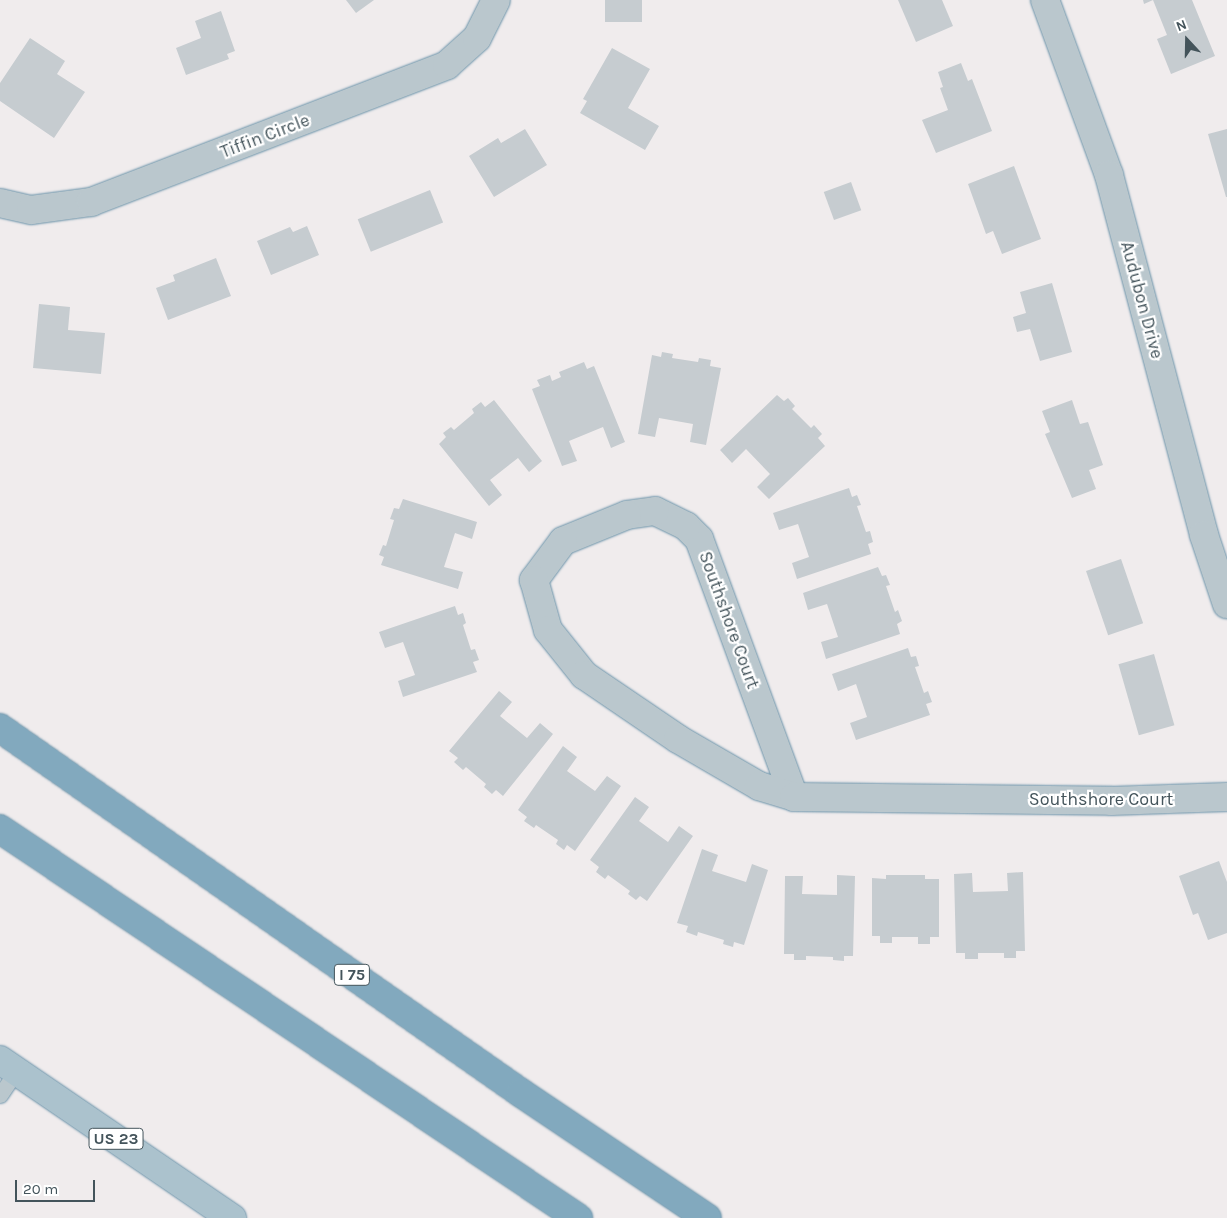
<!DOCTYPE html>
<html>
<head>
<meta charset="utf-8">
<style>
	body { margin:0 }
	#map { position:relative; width:1227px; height:1218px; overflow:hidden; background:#f0eced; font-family:Karla,sans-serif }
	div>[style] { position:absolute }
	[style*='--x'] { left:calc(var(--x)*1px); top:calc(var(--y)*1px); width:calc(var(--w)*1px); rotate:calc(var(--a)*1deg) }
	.building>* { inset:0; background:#c6ccd0; transform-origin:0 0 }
	.roads { filter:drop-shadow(0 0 1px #6d94aa) drop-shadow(0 0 1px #6d94aa) }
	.lane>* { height:15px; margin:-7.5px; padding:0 7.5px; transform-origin:7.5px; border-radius:7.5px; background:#bac7cd }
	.street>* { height:28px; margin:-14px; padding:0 14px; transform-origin:14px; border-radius:14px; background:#bac7cd }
	.primary>* { height:28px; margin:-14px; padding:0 14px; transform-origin:14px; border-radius:14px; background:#abc2cd }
	.highway>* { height:28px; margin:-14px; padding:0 14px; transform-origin:14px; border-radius:14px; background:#82a9be }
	span { translate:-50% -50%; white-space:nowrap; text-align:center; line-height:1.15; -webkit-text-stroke:4.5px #fff; paint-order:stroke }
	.shield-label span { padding:1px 4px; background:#fff; border:1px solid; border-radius:4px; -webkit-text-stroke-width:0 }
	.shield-label { font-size:16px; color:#44545b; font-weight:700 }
	.street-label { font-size:18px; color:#44545b }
	.north { position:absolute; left:1162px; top:15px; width:50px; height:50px; -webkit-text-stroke:4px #fff; paint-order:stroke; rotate:339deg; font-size:14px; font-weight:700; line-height:20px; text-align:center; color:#44545b }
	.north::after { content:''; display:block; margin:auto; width:18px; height:22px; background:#44545b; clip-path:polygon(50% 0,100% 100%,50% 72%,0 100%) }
	.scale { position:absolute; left:15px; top:1180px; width:80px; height:22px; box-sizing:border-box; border:2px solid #44545b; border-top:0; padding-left:6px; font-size:15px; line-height:18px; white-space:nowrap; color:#44545b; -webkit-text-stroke:4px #fff; paint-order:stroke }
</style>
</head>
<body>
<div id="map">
	<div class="building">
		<div style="clip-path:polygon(346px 0,374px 0,356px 13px)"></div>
		<div style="left:605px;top:0;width:37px;height:22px"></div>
		<div style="clip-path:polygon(898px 0,942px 0,953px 26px,916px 42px)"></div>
		<div style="clip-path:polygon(1143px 0,1192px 0,1215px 56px,1171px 74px,1157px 39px,1167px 35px,1153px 0,1144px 4px)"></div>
		<div style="clip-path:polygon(221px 11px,235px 51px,227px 54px,229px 59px,186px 75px,176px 48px,201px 38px,195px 21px)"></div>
		<div style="clip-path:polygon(30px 38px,65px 61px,57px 74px,85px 92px,54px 138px,0 101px,0 83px)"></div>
		<div style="clip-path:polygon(612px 48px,650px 69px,628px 108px,659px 126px,645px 150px,580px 113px,587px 101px,583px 99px)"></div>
		<div style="clip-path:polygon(961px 63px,968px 81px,972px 79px,992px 131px,936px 153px,922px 120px,948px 110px,940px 88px,943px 87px,938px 72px)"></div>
		<div style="clip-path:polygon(525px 129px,547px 165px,494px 197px,469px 156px,498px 138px,501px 143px)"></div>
		<div style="clip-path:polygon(1227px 129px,1227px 197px,1226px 197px,1208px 134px)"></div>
		<div style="clip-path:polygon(1014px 166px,1041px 239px,1002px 254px,993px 231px,986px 234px,968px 184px)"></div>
		<div style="left:851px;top:182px;width:30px;height:29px;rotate:70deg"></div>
		<div style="left:430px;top:190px;width:35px;height:78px;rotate:68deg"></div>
		<div style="clip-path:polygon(307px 226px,319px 255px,271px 275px,257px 241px,290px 227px,293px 232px)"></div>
		<div style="clip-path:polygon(216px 258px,231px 296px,168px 320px,156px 288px,175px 281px,173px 275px)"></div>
		<div style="clip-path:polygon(1052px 283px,1072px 352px,1040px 361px,1030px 329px,1017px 332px,1013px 317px,1026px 313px,1020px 292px)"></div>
		<div style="clip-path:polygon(39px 304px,70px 307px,68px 330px,105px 333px,101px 374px,33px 368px)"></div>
		<div style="clip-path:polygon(662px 352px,673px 354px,672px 358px,698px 362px,699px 358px,711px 360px,710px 366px,721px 368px,706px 445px,690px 442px,693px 424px,659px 418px,655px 437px,638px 434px,652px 355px,661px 357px)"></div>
		<div style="clip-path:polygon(584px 362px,587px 369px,594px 366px,625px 442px,611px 448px,603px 427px,569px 441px,577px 461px,562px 466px,532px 389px,540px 386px,537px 380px,550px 375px,552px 381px,561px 377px,559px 372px)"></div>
		<div style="clip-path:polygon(777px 395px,784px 401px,788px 398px,795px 406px,792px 409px,811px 428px,814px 425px,822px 434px,818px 438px,825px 446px,769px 499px,757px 487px,770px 474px,746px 449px,732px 463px,720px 450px)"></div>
		<div style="clip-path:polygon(494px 400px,542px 461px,529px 472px,518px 458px,490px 480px,502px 495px,489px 506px,439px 444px,446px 437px,443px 433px,451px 427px,454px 430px,474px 413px,472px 409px,481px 402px,485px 407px)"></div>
		<div style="clip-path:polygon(1072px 400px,1080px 424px,1088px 422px,1103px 465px,1089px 470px,1096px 489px,1072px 498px,1045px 434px,1050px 432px,1042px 411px)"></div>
		<div style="clip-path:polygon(849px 488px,852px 497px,857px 495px,861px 505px,857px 506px,866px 532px,870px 531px,873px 542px,868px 544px,871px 554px,797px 579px,792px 563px,809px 557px,798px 524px,779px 530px,773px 513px)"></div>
		<div style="clip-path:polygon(403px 499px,477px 522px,472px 539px,455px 533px,444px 567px,463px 572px,458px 589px,381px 565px,384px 557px,379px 555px,383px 545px,386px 546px,394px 520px,390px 519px,394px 508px,399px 509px)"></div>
		<div style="left:1121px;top:559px;width:68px;height:37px;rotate:71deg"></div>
		<div style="clip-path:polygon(878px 567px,882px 576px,886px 575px,890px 585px,886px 586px,895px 612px,898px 610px,902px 621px,897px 624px,900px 634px,826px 659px,821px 642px,838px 637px,827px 604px,808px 610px,803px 593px)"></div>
		<div style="clip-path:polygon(455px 606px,458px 615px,463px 613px,466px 623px,463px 625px,471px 650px,475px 649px,479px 660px,473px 662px,477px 672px,403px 697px,398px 681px,415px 675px,403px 642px,385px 648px,379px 632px)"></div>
		<div style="clip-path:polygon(908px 648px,911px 657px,916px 656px,919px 666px,915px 667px,924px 693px,928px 691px,932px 702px,926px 704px,930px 715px,856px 740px,850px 723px,867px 717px,856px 684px,838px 691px,832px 674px)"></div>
		<div style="left:1154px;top:654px;width:74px;height:37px;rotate:74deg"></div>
		<div style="clip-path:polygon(499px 691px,512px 702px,500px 716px,527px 738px,540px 723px,553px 734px,503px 796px,496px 790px,492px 794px,484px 787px,486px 784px,466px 767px,463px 770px,454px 762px,458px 758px,449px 751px)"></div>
		<div style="clip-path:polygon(563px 746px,577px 757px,567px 771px,595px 791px,607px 776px,621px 786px,575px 851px,567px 845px,564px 850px,556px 844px,558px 840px,536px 825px,534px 828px,524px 821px,527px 817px,518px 810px)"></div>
		<div style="clip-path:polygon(635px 797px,649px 807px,639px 821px,668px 842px,679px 826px,693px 836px,647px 901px,640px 896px,636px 900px,628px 894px,630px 891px,608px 875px,605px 879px,596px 872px,599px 867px,590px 860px)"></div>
		<div style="clip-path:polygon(702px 849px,718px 855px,712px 871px,746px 882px,752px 864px,768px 870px,744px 945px,734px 942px,733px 947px,723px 944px,724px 940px,698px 932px,697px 936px,686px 932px,688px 926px,677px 923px)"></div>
		<div style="clip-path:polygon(1219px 861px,1227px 882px,1227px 933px,1208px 940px,1198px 913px,1193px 915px,1179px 876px)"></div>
		<div style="clip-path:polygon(1023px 872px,1025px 951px,1016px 951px,1016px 958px,1004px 958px,1004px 953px,978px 953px,978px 959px,965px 959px,965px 953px,956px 953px,954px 874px,972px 873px,973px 892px,1008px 891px,1007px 873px)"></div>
		<div style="clip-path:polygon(837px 875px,855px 876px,853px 956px,844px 956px,844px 961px,833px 960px,833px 957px,806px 956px,806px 960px,794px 960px,794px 954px,784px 954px,785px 876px,803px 876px,802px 894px,837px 895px)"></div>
		<div style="clip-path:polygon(886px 875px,925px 875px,925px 879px,939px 879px,939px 937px,930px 937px,930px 944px,918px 944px,918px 937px,892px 937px,892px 943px,880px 943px,880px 936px,872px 936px,872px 878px,886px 879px)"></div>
	</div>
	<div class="roads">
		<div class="lane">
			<div style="--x:0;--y:1095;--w:29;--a:-56"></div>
		</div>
		<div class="street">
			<div style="--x:1045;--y:0;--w:186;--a:69.9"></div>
			<div style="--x:1109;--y:175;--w:372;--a:75.2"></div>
			<div style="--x:1204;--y:535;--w:73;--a:71.6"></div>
			<div style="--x:0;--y:203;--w:32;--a:13"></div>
			<div style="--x:31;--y:210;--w:61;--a:-7.6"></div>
			<div style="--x:91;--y:202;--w:381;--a:-21"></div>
			<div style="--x:447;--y:65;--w:40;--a:-42"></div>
			<div style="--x:477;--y:38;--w:42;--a:-63.4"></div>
			<div style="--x:794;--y:797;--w:275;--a:-110.2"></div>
			<div style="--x:699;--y:539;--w:18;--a:-135"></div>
			<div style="--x:686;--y:526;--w:34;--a:-154"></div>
			<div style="--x:655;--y:511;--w:28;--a:172"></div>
			<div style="--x:627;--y:515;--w:69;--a:157.9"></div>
			<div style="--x:563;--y:541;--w:49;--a:126.6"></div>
			<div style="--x:534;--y:580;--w:52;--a:74.4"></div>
			<div style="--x:548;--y:630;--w:58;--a:51.3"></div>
			<div style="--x:584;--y:675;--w:114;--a:34.2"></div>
			<div style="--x:678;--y:739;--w:94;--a:30.1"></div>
			<div style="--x:759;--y:786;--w:37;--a:17"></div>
			<div style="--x:794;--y:797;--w:317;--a:0.7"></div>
			<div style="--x:1111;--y:801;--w:116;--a:-2"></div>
		</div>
		<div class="primary">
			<div style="--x:0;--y:1060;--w:281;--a:34.3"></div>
		</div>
		<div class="highway">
			<div style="--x:0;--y:728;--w:636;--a:35.01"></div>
			<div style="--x:521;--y:1093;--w:224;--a:33.9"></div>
			<div style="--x:0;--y:829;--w:697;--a:33.94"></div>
		</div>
	</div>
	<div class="shield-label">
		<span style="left:352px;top:975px">I 75</span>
		<span style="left:116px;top:1139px">US 23</span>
	</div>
	<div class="street-label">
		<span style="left:265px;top:136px;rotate:-21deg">Tiffin Circle</span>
		<span style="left:1142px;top:300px;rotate:75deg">Audubon Drive</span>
		<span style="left:729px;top:620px;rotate:70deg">Southshore Court</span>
		<span style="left:1101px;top:799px">Southshore Court</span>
	</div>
	<div class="north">N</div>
	<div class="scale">20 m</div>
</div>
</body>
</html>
